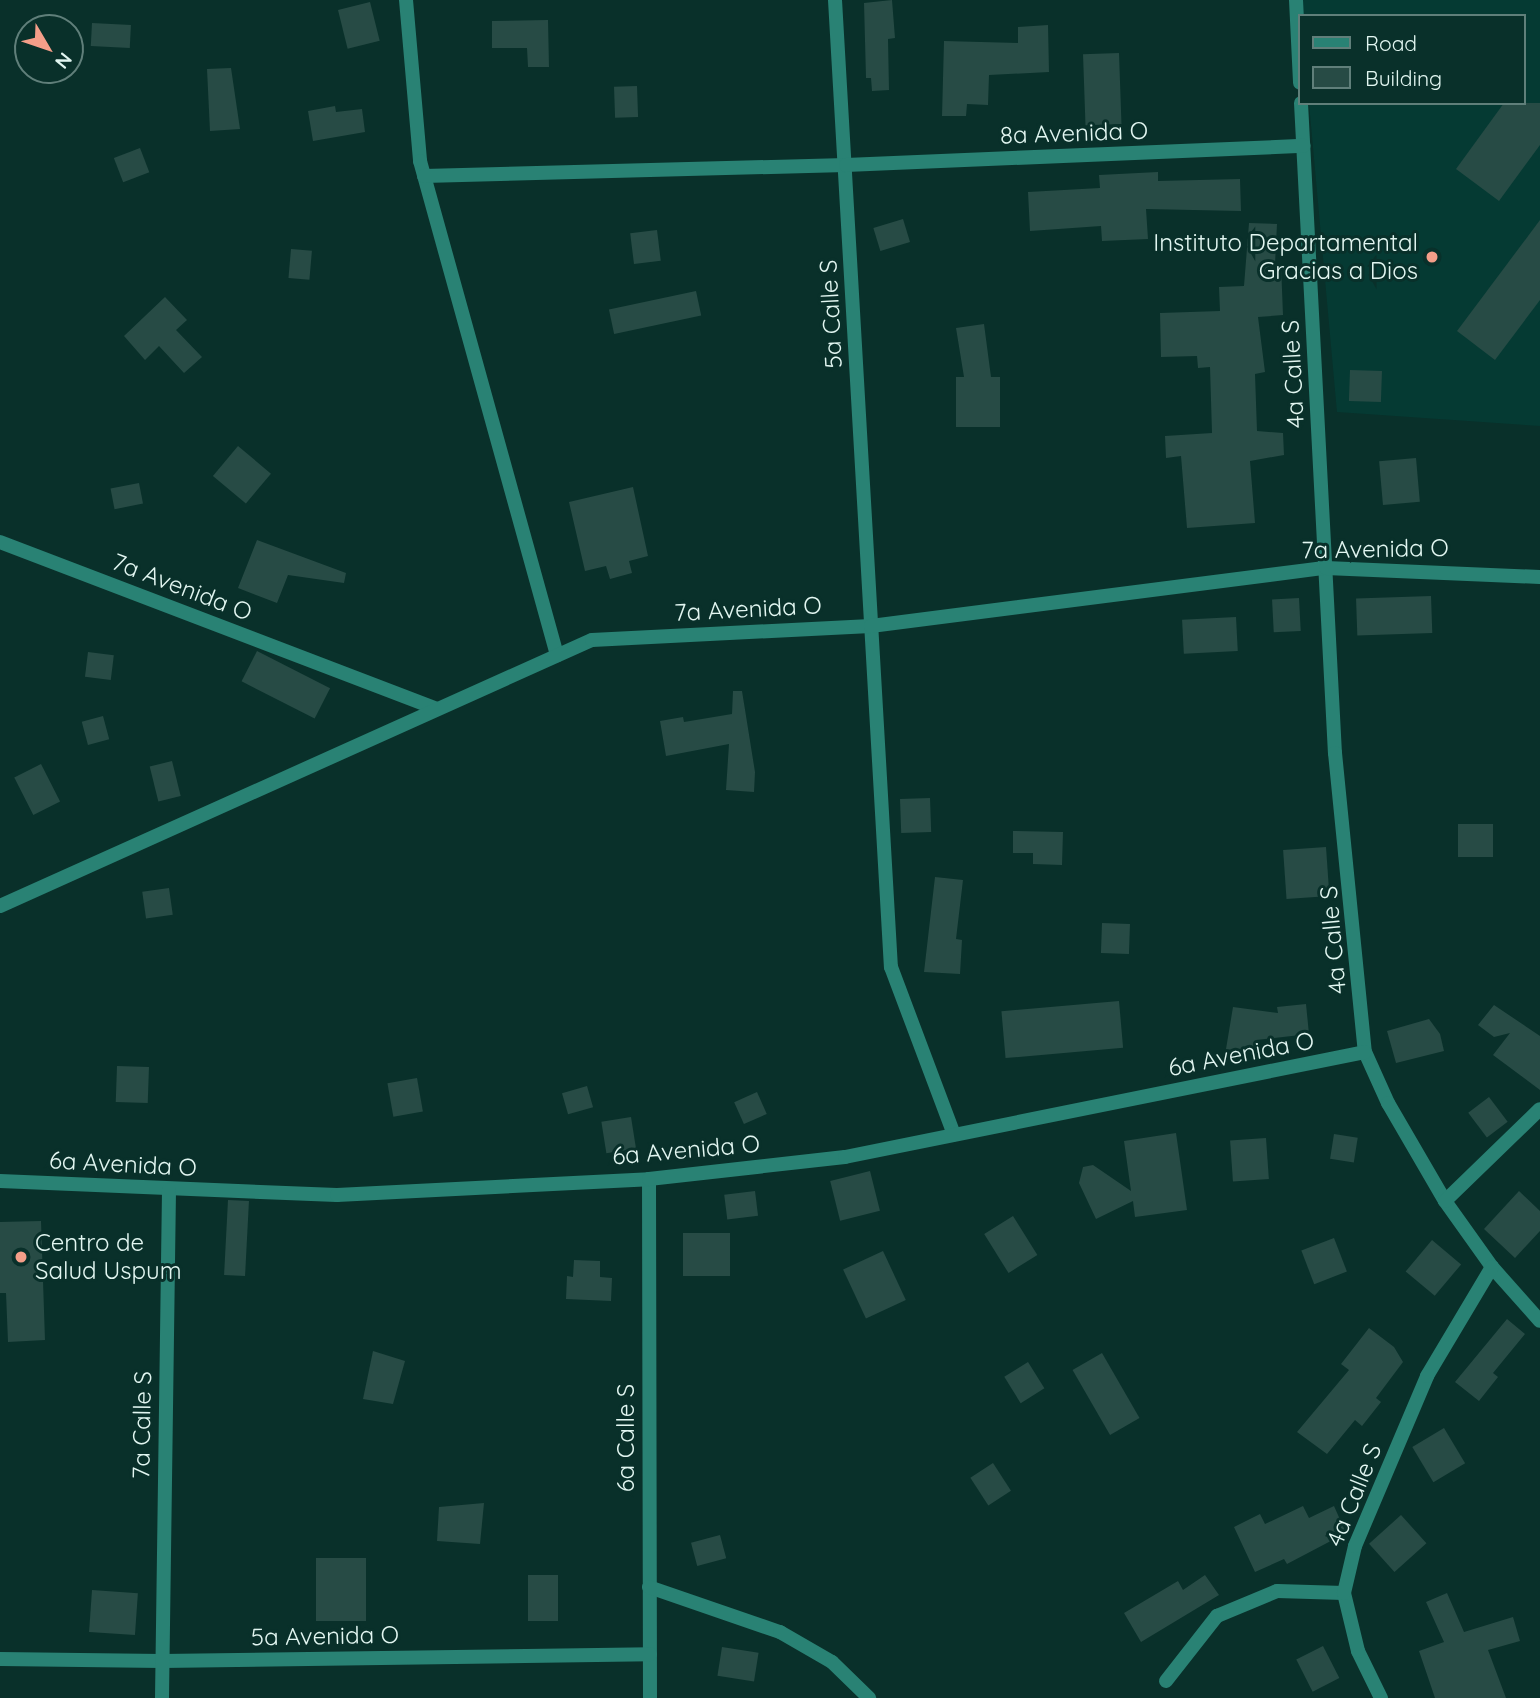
<!DOCTYPE html>
<html>
<head>
<meta charset="utf-8">
<style>
	body { margin:0 }
	#map { position:relative; width:1540px; height:1698px; overflow:hidden; background:#09302a; font-family:Quicksand,sans-serif }
	div>[style] { position:absolute }
	[style*='--x'] { left:calc(var(--x)*1px); top:calc(var(--y)*1px); width:calc(var(--w)*1px); rotate:calc(var(--a)*1deg) }
	.built>* { inset:0; background:#053a33 }
	.building>* { inset:0; background:#274b45; transform-origin:0 0 }
	.street>* { height:14px; margin:-7px; padding:0 7px; transform-origin:7px; border-radius:7px; background:#298274 }
	.dots>* { width:19px; height:19px; translate:-50% -50%; box-sizing:border-box; border:4px solid #09302a; border-radius:50% }
	span { translate:-50% -50%; white-space:nowrap; text-align:center; line-height:1.15; -webkit-text-stroke:6px #09302a; paint-order:stroke }
	.street-label { font-size:24px; color:#e2f6f1 }
	.poi-label { font-size:24px; color:#e2f6f1 }
	.right { translate:-100% -50%; text-align:right }
	.left { translate:0 -50%; text-align:left }
	.legend { position:absolute; left:1298px; top:14px; width:228px; height:91px; box-sizing:border-box; background:#09302a; border:2px solid #607f7a; margin:0; padding:9px 12px; list-style:none; font-size:21px; color:#e2f6f1 }
	.legend li { display:flex; align-items:center; gap:14px; height:35px }
	.legend b { width:35px; border:2px solid #607f7a }
	.north { position:absolute; left:14px; top:14px; width:70px; height:70px; box-sizing:border-box; background:#09302a; border:2px solid #607f7a; border-radius:50%; rotate:129deg; font-size:19px; font-weight:700; line-height:28px; text-align:center; color:#e2f6f1 }
	.north::after { content:''; display:block; margin:auto; width:24px; height:32px; background:#f49e89; clip-path:polygon(50% 0,100% 100%,50% 72%,0 100%) }
</style>
</head>
<body>
<div id="map">
	<div class="built">
		<div style="clip-path:polygon(1300px 0,1540px 0,1540px 426px,1337px 412px,1309px 103px,1524px 103px,1524px 16px,1301px 16px)"></div>
	</div>
	<div class="building">
		<div style="clip-path:polygon(892px 0,895px 38px,888px 39px,889px 90px,872px 91px,871px 78px,866px 78px,864px 3px)"></div>
		<div style="left:370px;top:2px;width:40px;height:33px;rotate:76deg"></div>
		<div style="clip-path:polygon(548px 20px,549px 67px,528px 67px,527px 48px,492px 48px,492px 21px)"></div>
		<div style="left:92px;top:23px;width:39px;height:23px;rotate:3deg"></div>
		<div style="clip-path:polygon(1048px 25px,1049px 72px,989px 75px,988px 105px,967px 104px,966px 116px,942px 116px,944px 41px,1018px 43px,1018px 27px)"></div>
		<div style="left:1119px;top:53px;width:71px;height:36px;rotate:88deg"></div>
		<div style="clip-path:polygon(231px 68px,240px 129px,210px 131px,207px 69px)"></div>
		<div style="left:637px;top:86px;width:31px;height:23px;rotate:88deg"></div>
		<div style="clip-path:polygon(1504px 103px,1540px 103px,1540px 145px,1499px 201px,1456px 169px)"></div>
		<div style="clip-path:polygon(335px 106px,336px 112px,362px 109px,365px 132px,313px 141px,308px 111px)"></div>
		<div style="left:140px;top:148px;width:26px;height:28px;rotate:69deg"></div>
		<div style="clip-path:polygon(1158px 172px,1158px 181px,1240px 179px,1241px 211px,1146px 209px,1148px 239px,1102px 241px,1101px 226px,1030px 231px,1028px 192px,1100px 188px,1099px 175px)"></div>
		<div style="left:903px;top:219px;width:24px;height:31px;rotate:73deg"></div>
		<div style="clip-path:polygon(1540px 220px,1540px 300px,1495px 360px,1457px 331px)"></div>
		<div style="clip-path:polygon(1249px 223px,1277px 224px,1275px 264px,1281px 264px,1283px 315px,1258px 317px,1265px 372px,1255px 374px,1257px 431px,1283px 433px,1284px 455px,1250px 461px,1255px 523px,1187px 528px,1181px 456px,1166px 458px,1165px 436px,1212px 433px,1210px 367px,1198px 368px,1197px 356px,1161px 357px,1160px 313px,1220px 311px,1219px 287px,1244px 286px)"></div>
		<div style="left:657px;top:230px;width:31px;height:27px;rotate:83deg"></div>
		<div style="left:291px;top:249px;width:21px;height:29px;rotate:5deg"></div>
		<div style="left:696px;top:291px;width:25px;height:89px;rotate:78deg"></div>
		<div style="clip-path:polygon(165px 297px,187px 320px,176px 330px,202px 357px,184px 373px,159px 346px,145px 360px,124px 336px)"></div>
		<div style="clip-path:polygon(984px 324px,991px 377px,1000px 377px,1000px 427px,956px 427px,956px 377px,964px 377px,956px 328px)"></div>
		<div style="left:1350px;top:370px;width:32px;height:31px;rotate:2deg"></div>
		<div style="left:238px;top:446px;width:43px;height:39px;rotate:40deg"></div>
		<div style="left:1416px;top:458px;width:44px;height:37px;rotate:85deg"></div>
		<div style="left:139px;top:483px;width:21px;height:29px;rotate:79deg"></div>
		<div style="clip-path:polygon(633px 487px,648px 556px,629px 561px,632px 573px,610px 579px,606px 566px,585px 571px,569px 502px)"></div>
		<div style="clip-path:polygon(257px 540px,346px 573px,344px 583px,288px 575px,277px 603px,238px 588px)"></div>
		<div style="left:1431px;top:596px;width:37px;height:75px;rotate:88deg"></div>
		<div style="left:1299px;top:598px;width:33px;height:27px;rotate:87deg"></div>
		<div style="left:1236px;top:617px;width:34px;height:54px;rotate:87deg"></div>
		<div style="left:257px;top:651px;width:82px;height:34px;rotate:27deg"></div>
		<div style="left:88px;top:652px;width:26px;height:25px;rotate:7deg"></div>
		<div style="clip-path:polygon(733px 691px,742px 691px,755px 772px,754px 792px,726px 790px,729px 744px,666px 756px,660px 721px,683px 717px,684px 722px,732px 714px)"></div>
		<div style="left:103px;top:716px;width:24px;height:22px;rotate:75deg"></div>
		<div style="left:172px;top:761px;width:36px;height:23px;rotate:76deg"></div>
		<div style="left:41px;top:764px;width:42px;height:30px;rotate:63deg"></div>
		<div style="left:930px;top:798px;width:34px;height:30px;rotate:88deg"></div>
		<div style="left:1458px;top:824px;width:35px;height:33px"></div>
		<div style="clip-path:polygon(1013px 831px,1063px 832px,1062px 865px,1033px 864px,1033px 853px,1013px 853px)"></div>
		<div style="left:1326px;top:847px;width:49px;height:43px;rotate:86deg"></div>
		<div style="clip-path:polygon(935px 877px,963px 880px,956px 939px,962px 940px,960px 974px,924px 972px)"></div>
		<div style="left:169px;top:888px;width:27px;height:27px;rotate:82deg"></div>
		<div style="left:1102px;top:923px;width:28px;height:30px;rotate:2deg"></div>
		<div style="left:1119px;top:1001px;width:47px;height:118px;rotate:85deg"></div>
		<div style="clip-path:polygon(1306px 1004px,1309px 1034px,1256px 1040px,1254px 1053px,1226px 1049px,1233px 1007px,1278px 1013px,1277px 1007px)"></div>
		<div style="clip-path:polygon(1494px 1005px,1540px 1036px,1540px 1090px,1493px 1055px,1510px 1033px,1494px 1037px,1478px 1025px)"></div>
		<div style="clip-path:polygon(1429px 1019px,1440px 1034px,1444px 1051px,1396px 1063px,1387px 1031px)"></div>
		<div style="left:117px;top:1066px;width:32px;height:36px;rotate:2deg"></div>
		<div style="left:417px;top:1078px;width:34px;height:30px;rotate:80deg"></div>
		<div style="left:587px;top:1086px;width:22px;height:26px;rotate:74deg"></div>
		<div style="left:757px;top:1092px;width:24px;height:25px;rotate:66deg"></div>
		<div style="left:1489px;top:1097px;width:31px;height:26px;rotate:53deg"></div>
		<div style="left:631px;top:1117px;width:32px;height:30px;rotate:81deg"></div>
		<div style="clip-path:polygon(1176px 1133px,1187px 1210px,1135px 1217px,1133px 1201px,1096px 1219px,1079px 1183px,1083px 1167px,1093px 1165px,1131px 1191px,1124px 1141px)"></div>
		<div style="left:1334px;top:1134px;width:24px;height:25px;rotate:9deg"></div>
		<div style="left:1266px;top:1138px;width:41px;height:36px;rotate:86deg"></div>
		<div style="left:870px;top:1171px;width:41px;height:41px;rotate:76deg"></div>
		<div style="left:755px;top:1191px;width:25px;height:31px;rotate:83deg"></div>
		<div style="clip-path:polygon(1519px 1191px,1540px 1211px,1540px 1231px,1515px 1258px,1484px 1229px)"></div>
		<div style="left:228px;top:1200px;width:21px;height:75px;rotate:3deg"></div>
		<div style="left:1013px;top:1216px;width:46px;height:34px;rotate:58deg"></div>
		<div style="clip-path:polygon(41px 1221px,45px 1340px,8px 1342px,6px 1293px,0 1293px,0 1222px)"></div>
		<div style="left:683px;top:1233px;width:47px;height:43px"></div>
		<div style="left:1334px;top:1238px;width:36px;height:35px;rotate:69deg"></div>
		<div style="left:1432px;top:1240px;width:38px;height:41px;rotate:40deg"></div>
		<div style="left:883px;top:1251px;width:54px;height:44px;rotate:65deg"></div>
		<div style="clip-path:polygon(574px 1260px,600px 1261px,600px 1277px,612px 1278px,611px 1301px,566px 1299px,567px 1276px,573px 1277px)"></div>
		<div style="clip-path:polygon(1507px 1319px,1525px 1334px,1493px 1373px,1498px 1377px,1479px 1401px,1455px 1382px)"></div>
		<div style="clip-path:polygon(1369px 1328px,1394px 1347px,1403px 1362px,1376px 1398px,1381px 1402px,1362px 1426px,1355px 1420px,1327px 1454px,1297px 1432px,1349px 1370px,1341px 1364px)"></div>
		<div style="clip-path:polygon(373px 1351px,405px 1361px,393px 1404px,363px 1399px)"></div>
		<div style="left:1102px;top:1353px;width:75px;height:34px;rotate:60deg"></div>
		<div style="left:1028px;top:1362px;width:31px;height:28px;rotate:58deg"></div>
		<div style="left:1444px;top:1428px;width:41px;height:37px;rotate:59deg"></div>
		<div style="left:993px;top:1463px;width:33px;height:27px;rotate:57deg"></div>
		<div style="clip-path:polygon(484px 1503px,480px 1544px,437px 1541px,439px 1507px)"></div>
		<div style="clip-path:polygon(1303px 1506px,1309px 1518px,1334px 1506px,1346px 1533px,1287px 1564px,1284px 1559px,1255px 1572px,1234px 1527px,1260px 1514px,1265px 1524px)"></div>
		<div style="left:1401px;top:1515px;width:38px;height:43px;rotate:48deg"></div>
		<div style="left:720px;top:1535px;width:24px;height:30px;rotate:75deg"></div>
		<div style="left:316px;top:1558px;width:50px;height:63px"></div>
		<div style="left:528px;top:1575px;width:30px;height:46px"></div>
		<div style="clip-path:polygon(1205px 1575px,1219px 1595px,1141px 1642px,1124px 1613px,1178px 1581px,1183px 1590px)"></div>
		<div style="left:92px;top:1590px;width:46px;height:42px;rotate:4deg"></div>
		<div style="clip-path:polygon(1447px 1593px,1464px 1632px,1513px 1617px,1520px 1641px,1488px 1650px,1506px 1698px,1435px 1698px,1419px 1651px,1444px 1642px,1426px 1602px)"></div>
		<div style="left:1323px;top:1646px;width:36px;height:30px;rotate:63deg"></div>
		<div style="left:722px;top:1647px;width:37px;height:29px;rotate:9deg"></div>
	</div>
	<div class="street">
		<div style="--x:406;--y:0;--w:162;--a:85"></div>
		<div style="--x:420;--y:161;--w:513;--a:74.5"></div>
		<div style="--x:835;--y:0;--w:969;--a:86.69"></div>
		<div style="--x:891;--y:967;--w:179;--a:69.4"></div>
		<div style="--x:1296;--y:0;--w:83;--a:87.2"></div>
		<div style="--x:1301;--y:103;--w:651;--a:87.01"></div>
		<div style="--x:1335;--y:753;--w:301;--a:84.3"></div>
		<div style="--x:1365;--y:1052;--w:56;--a:65.7"></div>
		<div style="--x:1388;--y:1103;--w:113;--a:59.8"></div>
		<div style="--x:1445;--y:1201;--w:81;--a:54.5"></div>
		<div style="--x:1492;--y:1267;--w:72;--a:48.4"></div>
		<div style="--x:424;--y:176;--w:422;--a:-1.5"></div>
		<div style="--x:846;--y:165;--w:458;--a:-2.4"></div>
		<div style="--x:0;--y:542;--w:468;--a:20.9"></div>
		<div style="--x:0;--y:906;--w:649;--a:-24.2"></div>
		<div style="--x:592;--y:640;--w:279;--a:-2.9"></div>
		<div style="--x:871;--y:626;--w:459;--a:-7.3"></div>
		<div style="--x:1326;--y:568;--w:214;--a:2.4"></div>
		<div style="--x:649;--y:1179;--w:519;--a:89.89"></div>
		<div style="--x:0;--y:1181;--w:337;--a:2.4"></div>
		<div style="--x:337;--y:1195;--w:312;--a:-2.9"></div>
		<div style="--x:649;--y:1179;--w:197;--a:-6.4"></div>
		<div style="--x:845;--y:1157;--w:530;--a:-11.42"></div>
		<div style="--x:1445;--y:1201;--w:132;--a:-44.1"></div>
		<div style="--x:649;--y:1587;--w:139;--a:19"></div>
		<div style="--x:780;--y:1632;--w:60;--a:30"></div>
		<div style="--x:832;--y:1662;--w:52;--a:44.2"></div>
		<div style="--x:0;--y:1659;--w:162;--a:0.7"></div>
		<div style="--x:162;--y:1661;--w:488;--a:-0.8"></div>
		<div style="--x:1166;--y:1681;--w:83;--a:-51.9"></div>
		<div style="--x:1217;--y:1616;--w:65;--a:-22.6"></div>
		<div style="--x:1277;--y:1591;--w:67;--a:1.7"></div>
		<div style="--x:162;--y:1698;--w:508;--a:-89.21"></div>
		<div style="--x:1381;--y:1698;--w:52;--a:-116.1"></div>
		<div style="--x:1358;--y:1651;--w:60;--a:-103.6"></div>
		<div style="--x:1344;--y:1593;--w:48;--a:-76.8"></div>
		<div style="--x:1355;--y:1546;--w:185;--a:-67"></div>
		<div style="--x:1427;--y:1376;--w:127;--a:-59.2"></div>
	</div>
	<div class="dots">
		<div style="left:1432px;top:257px;background:#f49e89"></div>
		<div style="left:21px;top:1257px;background:#f49e89"></div>
	</div>
	<div class="street-label">
		<span style="left:1074px;top:133px;rotate:-2deg">8a Avenida O</span>
		<span style="left:831px;top:314px;rotate:-93deg">5a Calle S</span>
		<span style="left:1293px;top:374px;rotate:-93deg">4a Calle S</span>
		<span style="left:1375px;top:549px;rotate:-1deg">7a Avenida O</span>
		<span style="left:182px;top:587px;rotate:21deg">7a Avenida O</span>
		<span style="left:748px;top:609px;rotate:-3deg">7a Avenida O</span>
		<span style="left:1333px;top:940px;rotate:-95deg">4a Calle S</span>
		<span style="left:1241px;top:1054px;rotate:-11deg">6a Avenida O</span>
		<span style="left:686px;top:1150px;rotate:-5deg">6a Avenida O</span>
		<span style="left:123px;top:1164px;rotate:3deg">6a Avenida O</span>
		<span style="left:142px;top:1425px;rotate:-89deg">7a Calle S</span>
		<span style="left:626px;top:1438px;rotate:-90deg">6a Calle S</span>
		<span style="left:1354px;top:1495px;rotate:-68deg">4a Calle S</span>
		<span style="left:325px;top:1636px;rotate:-1deg">5a Avenida O</span>
	</div>
	<div class="poi-label">
		<span class="right" style="left:1418px;top:257px">Instituto Departamental<br>Gracias a Dios</span>
		<span class="left" style="left:35px;top:1257px">Centro de<br>Salud Uspum</span>
	</div>
	<ul class="legend">
	<li><b style="height:9px;background:#298274"></b>Road</li>
	<li><b style="height:19px;background:#274b45"></b>Building</li>
	</ul>
	<div class="north">N</div>
</div>
</body>
</html>
